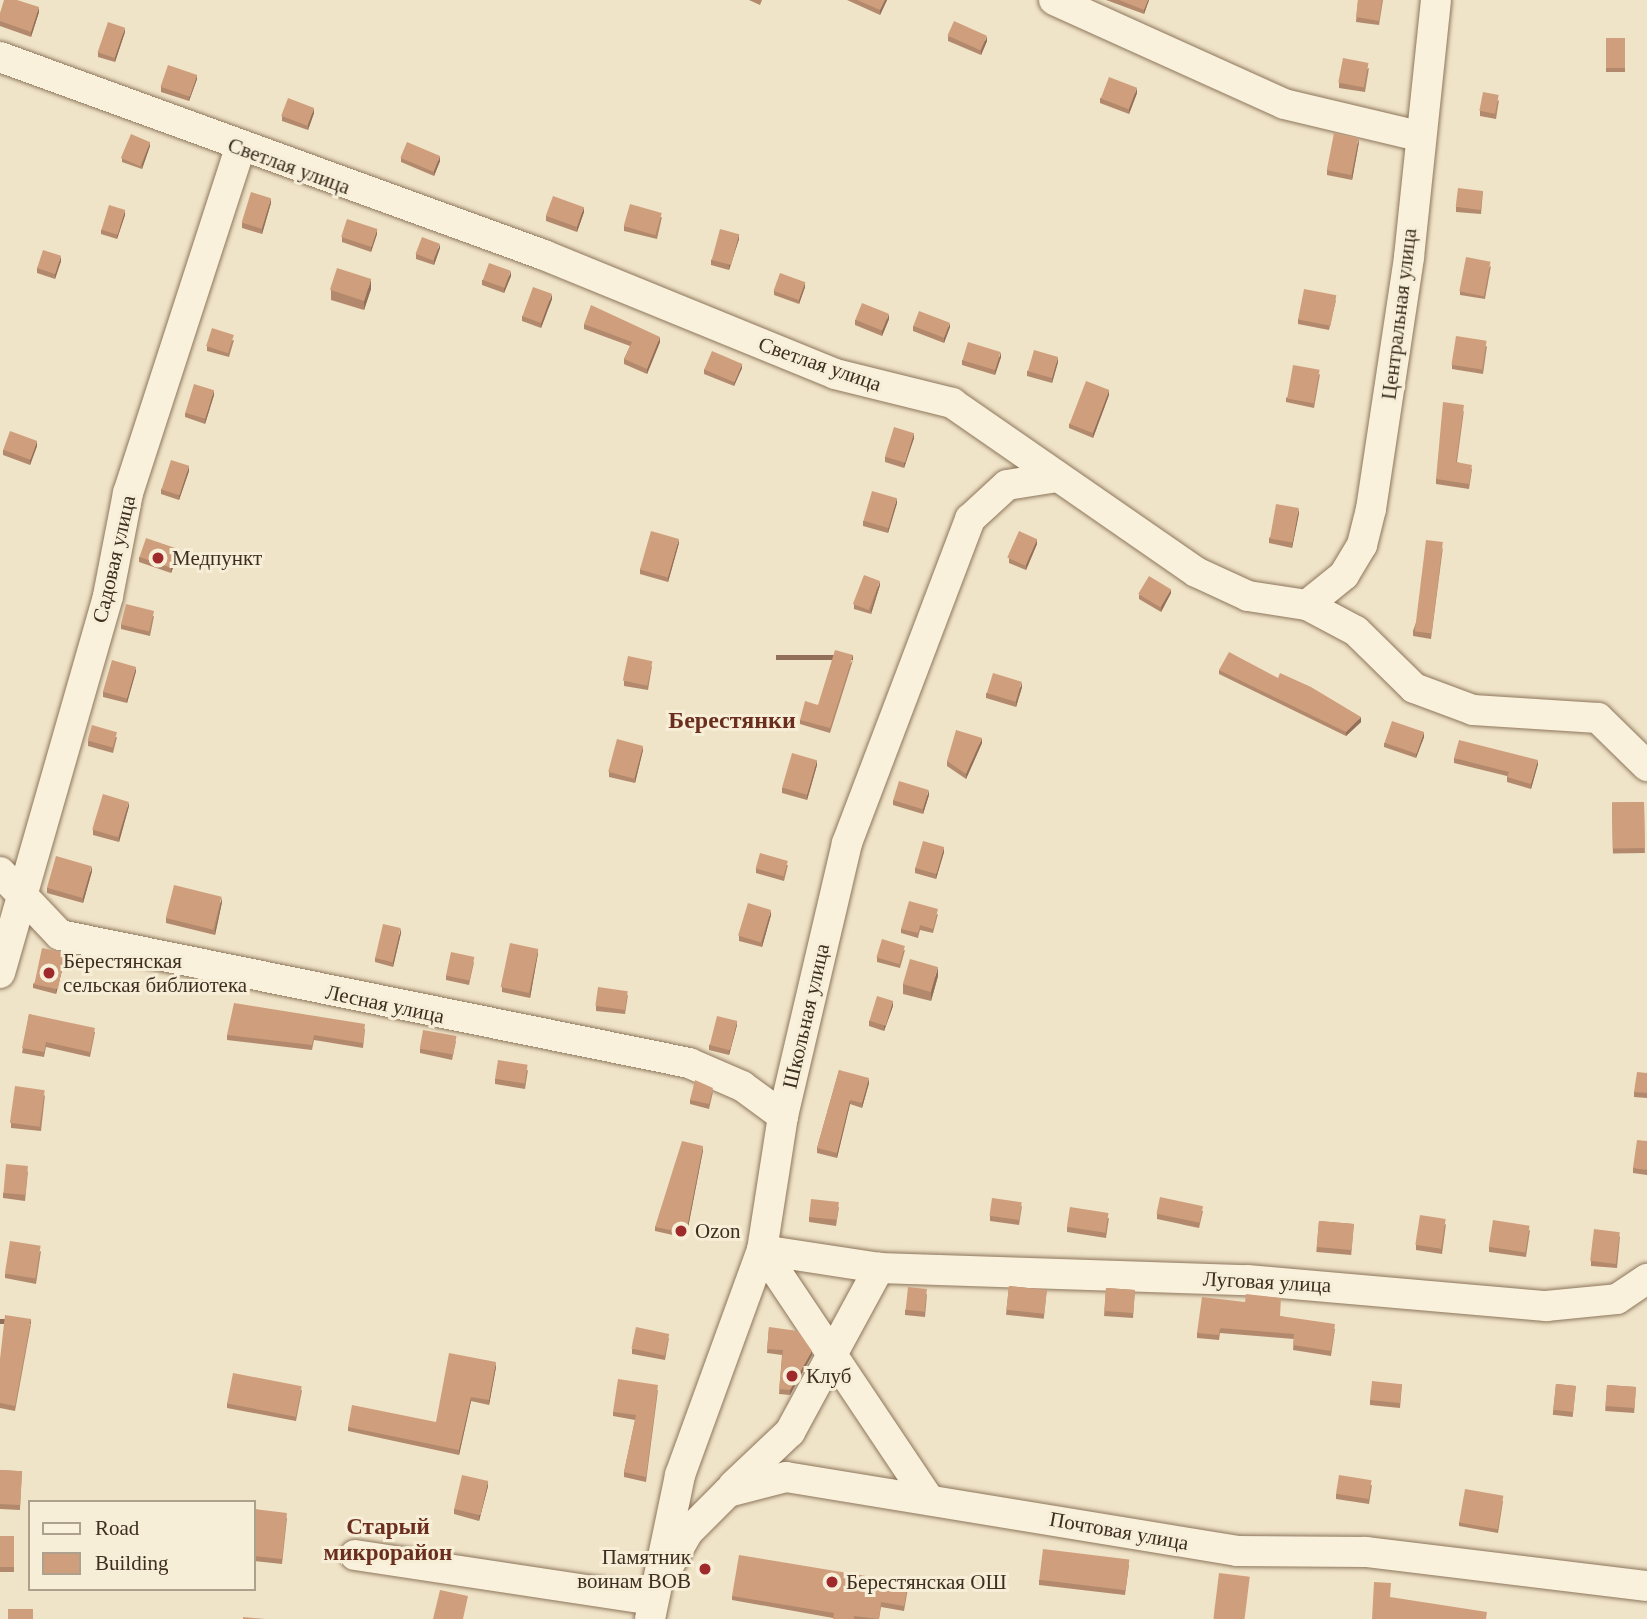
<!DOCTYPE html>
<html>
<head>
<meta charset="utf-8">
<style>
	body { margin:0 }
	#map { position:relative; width:1647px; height:1619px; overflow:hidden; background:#f0e4c8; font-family:Georgia,serif }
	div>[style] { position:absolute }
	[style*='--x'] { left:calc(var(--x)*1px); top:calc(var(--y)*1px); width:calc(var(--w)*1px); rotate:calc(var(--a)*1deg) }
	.roads { filter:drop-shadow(0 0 2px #8d765c) drop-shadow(0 0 2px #8d765c) }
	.minor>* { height:30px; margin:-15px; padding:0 15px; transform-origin:15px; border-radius:15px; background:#faf1dc }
	.wall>* { inset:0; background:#b2896c; transform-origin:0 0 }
	.shaded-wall>* { inset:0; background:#916f58; transform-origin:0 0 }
	.building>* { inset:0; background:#cf9f7d; transform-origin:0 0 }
	.dots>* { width:19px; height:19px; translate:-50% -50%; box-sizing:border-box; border:4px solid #f7eed8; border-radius:50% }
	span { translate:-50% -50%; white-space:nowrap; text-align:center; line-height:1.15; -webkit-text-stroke:6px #f7eed8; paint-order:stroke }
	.street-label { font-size:21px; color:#3d2e20 }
	.poi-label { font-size:21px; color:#3d2e20 }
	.left { translate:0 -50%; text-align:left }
	.right { translate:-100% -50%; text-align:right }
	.neighbourhood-label { font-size:23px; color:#6b2e1e; font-weight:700 }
	.quarter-label { font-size:24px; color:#6b2e1e; font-weight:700 }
	.legend { position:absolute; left:28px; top:1500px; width:228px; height:91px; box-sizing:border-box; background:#f7eed8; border:2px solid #ada18e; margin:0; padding:9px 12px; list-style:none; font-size:21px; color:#3d2e20 }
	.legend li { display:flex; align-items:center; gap:14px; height:35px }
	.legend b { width:35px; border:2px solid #ada18e }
</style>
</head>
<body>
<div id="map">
	<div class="roads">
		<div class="minor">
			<div style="--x:1054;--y:0;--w:252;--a:24.3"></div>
			<div style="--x:1284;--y:104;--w:138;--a:13.4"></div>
			<div style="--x:0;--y:57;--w:579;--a:20"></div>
			<div style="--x:544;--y:255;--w:314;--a:22.2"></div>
			<div style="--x:835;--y:374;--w:121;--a:13.9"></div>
			<div style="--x:952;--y:403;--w:297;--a:34.7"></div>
			<div style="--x:1196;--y:572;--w:57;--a:24.8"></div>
			<div style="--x:1248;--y:596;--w:60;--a:8.7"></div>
			<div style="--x:1307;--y:605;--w:55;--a:28"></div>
			<div style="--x:1356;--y:631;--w:81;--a:44.5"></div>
			<div style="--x:1414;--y:688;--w:63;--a:20.4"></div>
			<div style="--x:1473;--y:710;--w:125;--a:3.7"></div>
			<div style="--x:1598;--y:718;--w:69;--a:44.4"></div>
			<div style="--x:1307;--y:605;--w:48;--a:-39"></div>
			<div style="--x:1344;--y:575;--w:35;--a:-59"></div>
			<div style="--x:1362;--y:545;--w:37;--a:-76"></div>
			<div style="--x:1371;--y:509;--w:255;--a:-81.4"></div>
			<div style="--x:1409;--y:257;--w:258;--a:-84"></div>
			<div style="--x:0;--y:872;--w:87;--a:46.4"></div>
			<div style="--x:60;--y:935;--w:642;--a:11.5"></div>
			<div style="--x:689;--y:1063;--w:58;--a:23.5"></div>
			<div style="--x:742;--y:1086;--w:51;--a:36.2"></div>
			<div style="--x:0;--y:973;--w:392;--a:-74"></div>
			<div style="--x:108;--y:596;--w:105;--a:-79"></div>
			<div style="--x:128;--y:493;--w:362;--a:-72"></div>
			<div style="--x:762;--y:1250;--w:118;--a:8.7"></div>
			<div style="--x:879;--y:1268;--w:368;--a:1.9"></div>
			<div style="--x:1247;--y:1280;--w:300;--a:5"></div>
			<div style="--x:1546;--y:1306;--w:71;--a:-5.6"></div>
			<div style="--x:1617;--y:1299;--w:36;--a:-34"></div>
			<div style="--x:762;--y:1250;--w:300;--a:56.2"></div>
			<div style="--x:733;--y:1486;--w:79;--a:-43.5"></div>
			<div style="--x:790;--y:1432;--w:187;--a:-61.5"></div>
			<div style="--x:355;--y:1555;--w:301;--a:8.6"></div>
			<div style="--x:669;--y:1565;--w:38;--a:-60"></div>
			<div style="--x:688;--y:1532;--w:57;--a:-45"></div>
			<div style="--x:728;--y:1492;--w:60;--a:-14.5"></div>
			<div style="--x:786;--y:1477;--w:457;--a:9.3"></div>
			<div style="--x:1237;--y:1551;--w:129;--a:0.4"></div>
			<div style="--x:1366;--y:1552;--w:283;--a:6.9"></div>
			<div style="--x:650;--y:1619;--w:147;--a:-78.2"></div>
			<div style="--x:680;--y:1475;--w:239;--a:-70"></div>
			<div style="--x:762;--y:1250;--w:136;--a:-81.1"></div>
			<div style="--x:783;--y:1116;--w:280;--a:-76.8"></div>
			<div style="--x:847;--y:843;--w:347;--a:-69.2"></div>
			<div style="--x:970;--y:519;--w:50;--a:-42.6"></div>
			<div style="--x:1007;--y:485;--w:51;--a:-9.1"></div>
		</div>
	</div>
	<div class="wall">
		<div style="clip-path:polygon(749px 0,762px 0,760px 5px)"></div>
		<div style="clip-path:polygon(847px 0,887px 0,880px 15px)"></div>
		<div style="clip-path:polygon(1106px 0,1149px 0,1144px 14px)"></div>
		<div style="clip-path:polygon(1358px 0,1383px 0,1379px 25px,1356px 22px)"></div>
		<div style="clip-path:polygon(39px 12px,31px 37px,0 26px,0 13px)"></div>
		<div style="clip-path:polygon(125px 32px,115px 62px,98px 57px,98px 52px)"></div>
		<div style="clip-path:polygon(948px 36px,987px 41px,981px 55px,948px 41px)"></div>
		<div style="left:1606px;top:38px;width:19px;height:34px"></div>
		<div style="clip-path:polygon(1369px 68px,1365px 92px,1339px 88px,1339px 83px)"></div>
		<div style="clip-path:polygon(197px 79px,189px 101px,161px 92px,161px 87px)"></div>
		<div style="clip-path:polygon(1137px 93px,1129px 114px,1100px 103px,1100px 98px)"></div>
		<div style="clip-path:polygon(1499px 100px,1496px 119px,1480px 116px,1480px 111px)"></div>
		<div style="clip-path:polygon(314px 113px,308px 130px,282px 121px,282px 116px)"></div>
		<div style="clip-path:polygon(1359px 142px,1352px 180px,1327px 175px,1327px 170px)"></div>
		<div style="clip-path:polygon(150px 146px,142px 169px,122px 162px,122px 158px)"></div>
		<div style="clip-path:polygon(401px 158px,440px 161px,434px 176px,401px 162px)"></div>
		<div style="clip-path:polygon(1483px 191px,1481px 214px,1456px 212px,1456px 207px)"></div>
		<div style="clip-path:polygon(271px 203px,262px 234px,242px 228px,242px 223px)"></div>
		<div style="clip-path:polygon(584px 212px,577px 232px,546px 221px,546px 216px)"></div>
		<div style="clip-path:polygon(125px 215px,117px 239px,101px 234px,101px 230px)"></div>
		<div style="clip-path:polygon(662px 217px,657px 239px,624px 231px,624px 226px)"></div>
		<div style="clip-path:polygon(377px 234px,371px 252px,342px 242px,342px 237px)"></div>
		<div style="clip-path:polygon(739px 239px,729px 270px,711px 265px,711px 260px)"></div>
		<div style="clip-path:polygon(440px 248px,434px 265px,416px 259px,416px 254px)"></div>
		<div style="clip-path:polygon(61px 261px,55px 279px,37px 273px,37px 268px)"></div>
		<div style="clip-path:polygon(1491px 266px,1485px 299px,1460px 295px,1460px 291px)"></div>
		<div style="clip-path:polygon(511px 276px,504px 293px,482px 285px,482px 280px)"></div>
		<div style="clip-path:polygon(805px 287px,799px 304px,774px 295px,774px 291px)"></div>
		<div style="clip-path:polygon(371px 289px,364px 310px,331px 300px,331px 290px)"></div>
		<div style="clip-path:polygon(552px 299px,541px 328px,522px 321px,522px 316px)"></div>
		<div style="clip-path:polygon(1336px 300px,1329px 330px,1298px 324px,1298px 319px)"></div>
		<div style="clip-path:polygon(889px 319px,882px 336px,855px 325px,855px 320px)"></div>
		<div style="clip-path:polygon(584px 324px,660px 342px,647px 374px,624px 364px,624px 359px,630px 346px,584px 329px)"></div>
		<div style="clip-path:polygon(913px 326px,950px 327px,944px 343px,913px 331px)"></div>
		<div style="clip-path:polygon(234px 340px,229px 357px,207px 351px,207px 346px)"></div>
		<div style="clip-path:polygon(1487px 346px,1483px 374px,1452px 369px,1452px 365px)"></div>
		<div style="clip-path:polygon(1001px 357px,995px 375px,962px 365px,962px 360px)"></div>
		<div style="clip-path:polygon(1058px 362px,1052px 383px,1027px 376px,1027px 371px)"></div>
		<div style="clip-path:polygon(742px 368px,734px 386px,704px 374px,704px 369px)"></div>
		<div style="clip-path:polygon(1320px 374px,1314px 408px,1286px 402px,1286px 398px)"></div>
		<div style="clip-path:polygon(214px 395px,205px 424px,185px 417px,185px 413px)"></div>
		<div style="clip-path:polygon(1109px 395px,1093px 438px,1069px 428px,1069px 424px)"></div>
		<div style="clip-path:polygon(1464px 410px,1457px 462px,1472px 469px,1469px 489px,1436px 484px,1436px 479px)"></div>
		<div style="clip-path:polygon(914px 438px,904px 468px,885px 462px,885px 457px)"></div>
		<div style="clip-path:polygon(37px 446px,30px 465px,3px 455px,3px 450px)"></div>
		<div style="clip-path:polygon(189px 471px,179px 500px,161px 494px,161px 489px)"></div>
		<div style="clip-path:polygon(897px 503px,888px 533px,863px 526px,863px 521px)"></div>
		<div style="clip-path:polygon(1299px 513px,1292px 548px,1269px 543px,1269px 538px)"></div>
		<div style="clip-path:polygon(679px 543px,668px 582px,640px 574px,640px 569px)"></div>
		<div style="clip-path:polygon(1037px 544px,1026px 570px,1009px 563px,1009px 558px)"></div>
		<div style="clip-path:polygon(1443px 547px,1431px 639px,1413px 636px,1413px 631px)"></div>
		<div style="clip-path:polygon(178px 554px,171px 573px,139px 562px,139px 557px)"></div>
		<div style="clip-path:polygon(880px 585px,871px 614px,854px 609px,854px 604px)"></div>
		<div style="clip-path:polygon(1171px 593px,1161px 612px,1139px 599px,1139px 595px)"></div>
		<div style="clip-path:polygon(154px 616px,150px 636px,121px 629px,121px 624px)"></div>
		<div style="clip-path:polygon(853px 660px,830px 733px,800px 724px,800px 720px,818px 705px)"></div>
		<div style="clip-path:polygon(652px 666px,648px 690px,624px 686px,624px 681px)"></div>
		<div style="clip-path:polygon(1219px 670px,1278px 678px,1361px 722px,1346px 736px,1219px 674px)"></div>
		<div style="clip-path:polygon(136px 671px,127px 703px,103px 697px,103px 692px)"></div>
		<div style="clip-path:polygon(1022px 687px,1016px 707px,986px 698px,986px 693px)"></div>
		<div style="clip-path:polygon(117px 737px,113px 753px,88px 746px,88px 741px)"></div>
		<div style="clip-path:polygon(1424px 737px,1416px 758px,1384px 747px,1384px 743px)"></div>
		<div style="clip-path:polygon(982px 743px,966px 779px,947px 766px,947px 761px)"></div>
		<div style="clip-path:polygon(643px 750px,635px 783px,609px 777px,609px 772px)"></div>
		<div style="clip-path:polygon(1454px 758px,1538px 764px,1531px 789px,1507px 782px,1507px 776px,1454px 763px)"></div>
		<div style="clip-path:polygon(817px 765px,807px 800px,782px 793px,782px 788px)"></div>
		<div style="clip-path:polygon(929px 795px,923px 814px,893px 805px,893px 800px)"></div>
		<div style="left:1644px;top:802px;width:51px;height:32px;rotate:89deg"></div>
		<div style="clip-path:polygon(129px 806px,119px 842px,93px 835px,93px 830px)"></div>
		<div style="clip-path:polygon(944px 852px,936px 879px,915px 873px,915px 868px)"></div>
		<div style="clip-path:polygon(788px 865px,784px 881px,756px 873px,756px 868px)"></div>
		<div style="clip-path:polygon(92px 871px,83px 903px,47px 893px,47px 888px)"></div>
		<div style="clip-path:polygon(222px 902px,215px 935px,166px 923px,166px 918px)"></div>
		<div style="clip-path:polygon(938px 914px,933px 933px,920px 930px,918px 938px,901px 933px,901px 929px)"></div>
		<div style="clip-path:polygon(771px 915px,762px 947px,739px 941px,739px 936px)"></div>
		<div style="clip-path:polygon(401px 933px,393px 967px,375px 962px,375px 958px)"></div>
		<div style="clip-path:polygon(905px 950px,900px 968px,877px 962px,877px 957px)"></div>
		<div style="clip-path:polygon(538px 953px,530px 998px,502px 992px,502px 987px)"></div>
		<div style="clip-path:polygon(65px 958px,56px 994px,33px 988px,33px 984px)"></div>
		<div style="clip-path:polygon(474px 962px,469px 985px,446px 980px,446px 975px)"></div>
		<div style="clip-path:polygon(938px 976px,931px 1001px,903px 994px,903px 984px)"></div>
		<div style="clip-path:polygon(628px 995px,625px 1014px,596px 1011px,596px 1006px)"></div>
		<div style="clip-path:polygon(893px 1006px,884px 1031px,869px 1026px,869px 1021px)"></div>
		<div style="clip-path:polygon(29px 1014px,95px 1032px,90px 1057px,46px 1047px,44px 1057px,22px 1053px)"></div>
		<div style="clip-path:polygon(737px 1025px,729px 1055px,709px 1050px,709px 1045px)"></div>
		<div style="clip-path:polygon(365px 1029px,363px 1048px,314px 1040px,312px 1050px,227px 1040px,227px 1035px)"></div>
		<div style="clip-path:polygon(456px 1041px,452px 1060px,420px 1053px,420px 1049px)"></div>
		<div style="clip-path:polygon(528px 1070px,525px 1089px,495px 1084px,495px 1079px)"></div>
		<div style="clip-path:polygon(839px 1070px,869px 1083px,862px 1108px,850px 1104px,837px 1158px,817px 1153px,817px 1148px)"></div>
		<div style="clip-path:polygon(1647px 1073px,1647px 1098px,1634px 1097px,1634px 1092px)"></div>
		<div style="clip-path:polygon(713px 1092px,709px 1109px,690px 1104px,690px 1100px)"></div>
		<div style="clip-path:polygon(45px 1095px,41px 1131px,11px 1128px,11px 1123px)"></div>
		<div style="clip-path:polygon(1647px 1141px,1647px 1175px,1633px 1173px,1633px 1168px)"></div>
		<div style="clip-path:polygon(703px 1150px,686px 1238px,655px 1231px,655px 1227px)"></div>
		<div style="clip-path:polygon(28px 1171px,25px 1201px,3px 1198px,3px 1193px)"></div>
		<div style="clip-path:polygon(1022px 1206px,1019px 1225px,990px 1221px,990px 1216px)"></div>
		<div style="clip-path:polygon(839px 1207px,836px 1226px,809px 1222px,809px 1217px)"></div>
		<div style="clip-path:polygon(1203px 1211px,1199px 1228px,1157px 1219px,1157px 1214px)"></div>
		<div style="clip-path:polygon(1109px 1218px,1106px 1238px,1067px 1232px,1067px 1227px)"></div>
		<div style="left:1319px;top:1221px;width:35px;height:31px;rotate:5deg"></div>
		<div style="clip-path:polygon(1446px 1224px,1442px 1254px,1416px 1250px,1416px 1245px)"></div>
		<div style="clip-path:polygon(1530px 1230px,1526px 1257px,1489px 1252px,1489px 1247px)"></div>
		<div style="clip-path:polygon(1620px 1236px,1617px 1268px,1591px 1266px,1591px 1261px)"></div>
		<div style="clip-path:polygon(41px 1251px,36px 1284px,5px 1278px,5px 1274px)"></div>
		<div style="left:1009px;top:1286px;width:38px;height:29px;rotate:6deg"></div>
		<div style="left:1106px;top:1288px;width:29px;height:28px;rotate:4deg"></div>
		<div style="clip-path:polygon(927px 1294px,925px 1317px,905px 1315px,905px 1310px)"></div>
		<div style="clip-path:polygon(1280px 1316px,1335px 1329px,1331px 1356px,1293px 1350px,1294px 1339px,1220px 1333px,1219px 1340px,1197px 1338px,1197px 1333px)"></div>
		<div style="clip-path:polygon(31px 1324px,15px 1411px,0 1408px,0 1359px)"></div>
		<div style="clip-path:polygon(769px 1327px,812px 1355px,790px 1395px,779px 1394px,782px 1355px,767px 1353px)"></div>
		<div style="clip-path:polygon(669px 1338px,665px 1360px,632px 1354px,632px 1349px)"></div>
		<div style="clip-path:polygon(496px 1367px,489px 1405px,471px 1401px,459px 1455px,348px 1431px,348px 1427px,436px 1422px)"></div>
		<div style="clip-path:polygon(1402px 1384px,1400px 1408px,1370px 1405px,1370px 1400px)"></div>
		<div style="left:1556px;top:1384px;width:20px;height:31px;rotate:6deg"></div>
		<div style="left:1607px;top:1385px;width:29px;height:26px;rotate:4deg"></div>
		<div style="clip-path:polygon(302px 1390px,296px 1421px,227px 1408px,227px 1403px)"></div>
		<div style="clip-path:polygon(658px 1390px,646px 1482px,624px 1477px,624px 1472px,635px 1420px,613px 1416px,613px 1412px)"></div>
		<div style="left:0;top:1470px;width:22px;height:39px;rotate:3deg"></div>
		<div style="clip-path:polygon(1372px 1485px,1369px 1504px,1336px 1499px,1336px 1494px)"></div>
		<div style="clip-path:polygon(488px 1486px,479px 1521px,454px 1514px,454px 1509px)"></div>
		<div style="clip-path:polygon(1503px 1501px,1498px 1533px,1459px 1526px,1459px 1522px)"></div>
		<div style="clip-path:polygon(254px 1509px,287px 1518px,282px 1564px,254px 1561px)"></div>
		<div style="left:0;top:1536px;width:14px;height:36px"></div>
		<div style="clip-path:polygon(1129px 1565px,1125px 1595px,1039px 1585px,1039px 1580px)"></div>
		<div style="clip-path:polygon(908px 1588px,904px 1611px,881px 1607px,879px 1619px,833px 1619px,833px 1618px,732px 1600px,732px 1596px)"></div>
	</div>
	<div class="shaded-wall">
		<div style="clip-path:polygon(885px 0,887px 0,880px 15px,880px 10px)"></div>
		<div style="clip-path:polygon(1148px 0,1149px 0,1144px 14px,1144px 10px)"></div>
		<div style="clip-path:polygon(39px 7px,39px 12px,31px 37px,31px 32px)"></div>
		<div style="clip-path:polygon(125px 28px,125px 32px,115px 62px,115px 57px)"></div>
		<div style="clip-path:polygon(987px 36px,987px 41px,981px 55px,981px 51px)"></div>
		<div style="clip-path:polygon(197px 75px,197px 79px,189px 101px,189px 96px)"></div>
		<div style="clip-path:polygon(1137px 88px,1137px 93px,1129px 114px,1129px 109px)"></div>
		<div style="clip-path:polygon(314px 108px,314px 113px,308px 130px,308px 125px)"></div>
		<div style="clip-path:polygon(1359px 138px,1359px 142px,1352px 180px,1352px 175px)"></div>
		<div style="clip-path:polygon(150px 142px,150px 146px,142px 169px,142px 165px)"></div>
		<div style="clip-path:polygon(440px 156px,440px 161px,434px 176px,434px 171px)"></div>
		<div style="clip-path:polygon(271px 198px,271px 203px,262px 234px,262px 229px)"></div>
		<div style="clip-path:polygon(584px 207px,584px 212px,577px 232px,577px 227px)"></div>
		<div style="clip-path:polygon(125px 210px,125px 215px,117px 239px,117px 235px)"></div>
		<div style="clip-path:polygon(377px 229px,377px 234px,371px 252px,371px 247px)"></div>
		<div style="clip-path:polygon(739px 234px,739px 239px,729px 270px,729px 265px)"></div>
		<div style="clip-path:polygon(440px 244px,440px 248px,434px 265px,434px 260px)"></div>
		<div style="clip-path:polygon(61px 256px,61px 261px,55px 279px,55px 274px)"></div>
		<div style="clip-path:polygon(511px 271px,511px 276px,504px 293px,504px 289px)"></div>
		<div style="clip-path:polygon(371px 279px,371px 289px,364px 310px,364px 301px)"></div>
		<div style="clip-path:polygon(805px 282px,805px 287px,799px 304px,799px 300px)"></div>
		<div style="clip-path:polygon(552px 294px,552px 299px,541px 328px,541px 323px)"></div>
		<div style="clip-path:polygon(889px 314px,889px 319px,882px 336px,882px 331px)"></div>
		<div style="clip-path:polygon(950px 323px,950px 327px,944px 343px,944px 338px)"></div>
		<div style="clip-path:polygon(660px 337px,660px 342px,647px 374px,647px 369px)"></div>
		<div style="clip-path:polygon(1001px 352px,1001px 357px,995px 375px,995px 371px)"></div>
		<div style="clip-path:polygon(1058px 357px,1058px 362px,1052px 383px,1052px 379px)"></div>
		<div style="clip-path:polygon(742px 364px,742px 368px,734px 386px,734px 382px)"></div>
		<div style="clip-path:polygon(214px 390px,214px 395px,205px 424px,205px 419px)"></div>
		<div style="clip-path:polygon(1109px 390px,1109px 395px,1093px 438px,1093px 433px)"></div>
		<div style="clip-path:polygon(914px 433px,914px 438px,904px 468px,904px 463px)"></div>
		<div style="clip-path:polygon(37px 441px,37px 446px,30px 465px,30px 460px)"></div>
		<div style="clip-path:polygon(189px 466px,189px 471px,179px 500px,179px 496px)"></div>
		<div style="clip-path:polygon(897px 498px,897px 503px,888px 533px,888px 529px)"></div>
		<div style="clip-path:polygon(1299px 508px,1299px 513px,1292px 548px,1292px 543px)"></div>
		<div style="clip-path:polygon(679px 539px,679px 543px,668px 582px,668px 577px)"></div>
		<div style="clip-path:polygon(1037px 539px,1037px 544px,1026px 570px,1026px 565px)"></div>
		<div style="clip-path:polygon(178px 549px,178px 554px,171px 573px,171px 569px)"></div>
		<div style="clip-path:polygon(880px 581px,880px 585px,871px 614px,871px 610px)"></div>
		<div style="clip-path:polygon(1171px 589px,1171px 593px,1161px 612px,1161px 607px)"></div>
		<div style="left:853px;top:655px;width:5px;height:77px;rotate:90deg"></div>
		<div style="clip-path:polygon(136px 667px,136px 671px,127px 703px,127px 699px)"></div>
		<div style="clip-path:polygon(1022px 682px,1022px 687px,1016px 707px,1016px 702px)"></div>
		<div style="clip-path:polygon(1361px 717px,1361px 722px,1346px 736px,1346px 732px)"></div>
		<div style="clip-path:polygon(1424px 732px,1424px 737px,1416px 758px,1416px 754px)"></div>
		<div style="clip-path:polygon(982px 738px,982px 743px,966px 779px,966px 774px)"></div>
		<div style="clip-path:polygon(643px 746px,643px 750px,635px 783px,635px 778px)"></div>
		<div style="clip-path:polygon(817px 760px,817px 765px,807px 800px,807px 795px)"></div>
		<div style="clip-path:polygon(1538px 760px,1538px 764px,1531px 789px,1531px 784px)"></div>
		<div style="clip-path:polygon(929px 790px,929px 795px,923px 814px,923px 809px)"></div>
		<div style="clip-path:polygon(129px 802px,129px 806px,119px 842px,119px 837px)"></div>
		<div style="clip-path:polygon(944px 847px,944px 852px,936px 879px,936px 874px)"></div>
		<div style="clip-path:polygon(92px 866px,92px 871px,83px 903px,83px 898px)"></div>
		<div style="clip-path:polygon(222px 897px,222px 902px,215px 935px,215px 930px)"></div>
		<div style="clip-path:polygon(771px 910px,771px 915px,762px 947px,762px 943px)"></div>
		<div style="clip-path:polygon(401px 928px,401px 933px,393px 967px,393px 962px)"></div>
		<div style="clip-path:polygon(538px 949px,538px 953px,530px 998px,530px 993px)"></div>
		<div style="clip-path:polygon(65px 953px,65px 958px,56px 994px,56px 989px)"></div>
		<div style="clip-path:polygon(938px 967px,938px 976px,931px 1001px,931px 992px)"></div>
		<div style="clip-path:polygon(893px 1001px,893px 1006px,884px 1031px,884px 1026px)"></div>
		<div style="clip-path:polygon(737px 1021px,737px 1025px,729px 1055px,729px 1050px)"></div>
		<div style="clip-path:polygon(869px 1078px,869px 1083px,862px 1108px,862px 1103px)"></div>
		<div style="clip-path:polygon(850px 1100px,850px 1104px,837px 1158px,837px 1153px)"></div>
		<div style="clip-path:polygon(703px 1146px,703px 1150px,686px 1238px,686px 1233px)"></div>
		<div style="left:31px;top:1319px;width:5px;height:88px;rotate:90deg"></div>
		<div style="clip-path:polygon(812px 1351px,812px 1355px,790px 1395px,790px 1390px)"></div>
		<div style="clip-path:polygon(496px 1362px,496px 1367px,489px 1405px,489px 1400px)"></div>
		<div style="clip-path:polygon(471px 1397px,471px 1401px,459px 1455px,459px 1450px)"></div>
		<div style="clip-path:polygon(488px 1481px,488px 1486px,479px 1521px,479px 1516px)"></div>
	</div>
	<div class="building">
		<div style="clip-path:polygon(4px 0,17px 0,39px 7px,31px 32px,0 21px,0 13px)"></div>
		<div style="clip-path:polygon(857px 0,885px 0,880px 10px)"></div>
		<div style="clip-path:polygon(1119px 0,1148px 0,1144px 10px)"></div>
		<div style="clip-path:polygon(1358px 0,1382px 0,1379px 21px,1356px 17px)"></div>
		<div style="left:954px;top:21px;width:36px;height:16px;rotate:24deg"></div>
		<div style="left:108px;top:22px;width:18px;height:32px;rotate:19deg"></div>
		<div style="left:1606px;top:38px;width:19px;height:30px"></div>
		<div style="left:1343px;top:58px;width:26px;height:25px;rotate:11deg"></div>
		<div style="left:168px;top:65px;width:31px;height:23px;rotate:19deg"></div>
		<div style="left:1109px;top:77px;width:30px;height:23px;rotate:21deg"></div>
		<div style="left:1483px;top:92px;width:16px;height:19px;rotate:11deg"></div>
		<div style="left:288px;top:98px;width:28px;height:19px;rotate:21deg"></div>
		<div style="left:1334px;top:133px;width:25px;height:38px;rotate:11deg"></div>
		<div style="left:131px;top:134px;width:21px;height:26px;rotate:23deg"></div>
		<div style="left:407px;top:142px;width:36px;height:17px;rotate:23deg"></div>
		<div style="left:1458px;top:188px;width:25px;height:19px;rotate:7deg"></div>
		<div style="left:251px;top:192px;width:21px;height:32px;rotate:17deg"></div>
		<div style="left:553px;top:196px;width:33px;height:21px;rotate:20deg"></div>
		<div style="left:630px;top:204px;width:33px;height:23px;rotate:16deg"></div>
		<div style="left:109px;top:205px;width:17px;height:26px;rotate:17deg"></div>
		<div style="left:347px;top:219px;width:32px;height:19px;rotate:18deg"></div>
		<div style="left:720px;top:229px;width:20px;height:32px;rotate:15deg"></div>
		<div style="left:422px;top:237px;width:19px;height:18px;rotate:21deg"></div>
		<div style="left:43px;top:250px;width:19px;height:19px;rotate:18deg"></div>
		<div style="left:1466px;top:257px;width:25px;height:35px;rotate:11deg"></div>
		<div style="left:489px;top:263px;width:23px;height:18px;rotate:20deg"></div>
		<div style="left:337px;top:268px;width:36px;height:23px;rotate:18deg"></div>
		<div style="left:780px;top:273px;width:27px;height:19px;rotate:20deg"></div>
		<div style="left:533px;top:287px;width:20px;height:31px;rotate:20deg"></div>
		<div style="left:1304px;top:289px;width:33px;height:31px;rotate:11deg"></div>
		<div style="left:862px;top:303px;width:29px;height:18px;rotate:22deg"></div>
		<div style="clip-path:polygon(591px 305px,660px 337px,647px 369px,624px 359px,632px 342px,584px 324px)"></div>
		<div style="left:919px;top:311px;width:33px;height:16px;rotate:21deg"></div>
		<div style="left:212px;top:328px;width:23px;height:19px;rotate:18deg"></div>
		<div style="left:1456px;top:336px;width:31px;height:29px;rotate:9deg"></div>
		<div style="left:968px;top:342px;width:34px;height:19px;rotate:17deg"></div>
		<div style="left:1034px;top:350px;width:25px;height:22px;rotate:16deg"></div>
		<div style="left:712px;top:351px;width:33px;height:20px;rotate:23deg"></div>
		<div style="left:1293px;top:365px;width:27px;height:34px;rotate:10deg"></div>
		<div style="left:1086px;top:381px;width:25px;height:46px;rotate:21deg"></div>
		<div style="left:194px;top:384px;width:21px;height:30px;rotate:17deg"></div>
		<div style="clip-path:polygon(1443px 402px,1464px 405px,1456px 462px,1472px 465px,1469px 484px,1436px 479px)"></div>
		<div style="left:894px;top:427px;width:21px;height:31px;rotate:17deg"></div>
		<div style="left:10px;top:431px;width:29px;height:20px;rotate:20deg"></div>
		<div style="left:171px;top:460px;width:19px;height:31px;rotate:18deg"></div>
		<div style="left:872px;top:491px;width:26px;height:31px;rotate:16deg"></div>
		<div style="left:1276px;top:504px;width:23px;height:35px;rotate:10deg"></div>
		<div style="left:651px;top:531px;width:29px;height:40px;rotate:16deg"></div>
		<div style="left:1019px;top:531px;width:20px;height:29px;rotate:24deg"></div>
		<div style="left:146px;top:538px;width:34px;height:20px;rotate:19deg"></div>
		<div style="left:1426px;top:540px;width:17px;height:92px;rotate:7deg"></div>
		<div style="left:864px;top:575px;width:17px;height:31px;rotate:21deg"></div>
		<div style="left:1149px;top:576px;width:26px;height:21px;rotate:31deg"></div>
		<div style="left:126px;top:604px;width:29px;height:21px;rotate:14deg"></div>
		<div style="clip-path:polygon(835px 650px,853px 655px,830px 728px,800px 720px,805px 701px,818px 705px)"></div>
		<div style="clip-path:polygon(1229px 652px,1278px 678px,1280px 673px,1311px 687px,1361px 717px,1346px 732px,1219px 670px)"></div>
		<div style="left:628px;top:656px;width:25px;height:25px;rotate:12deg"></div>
		<div style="left:112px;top:660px;width:25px;height:33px;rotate:16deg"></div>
		<div style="left:993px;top:673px;width:30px;height:21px;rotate:17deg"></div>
		<div style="left:1392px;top:721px;width:34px;height:23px;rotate:19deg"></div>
		<div style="left:92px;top:725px;width:26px;height:16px;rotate:16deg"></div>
		<div style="clip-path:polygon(956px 730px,982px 738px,966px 774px,947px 761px)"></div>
		<div style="left:617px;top:739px;width:27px;height:34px;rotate:15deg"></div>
		<div style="clip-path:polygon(1459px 740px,1538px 760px,1531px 784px,1507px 777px,1509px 772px,1454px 758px)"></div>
		<div style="left:792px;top:753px;width:26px;height:36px;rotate:16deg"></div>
		<div style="left:899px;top:781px;width:31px;height:20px;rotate:17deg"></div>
		<div style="left:103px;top:794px;width:27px;height:37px;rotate:17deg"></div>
		<div style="left:1644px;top:802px;width:46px;height:32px;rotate:89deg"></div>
		<div style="left:923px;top:841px;width:22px;height:28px;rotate:16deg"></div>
		<div style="left:760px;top:853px;width:29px;height:16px;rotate:16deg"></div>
		<div style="left:56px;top:856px;width:37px;height:33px;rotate:16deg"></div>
		<div style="left:174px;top:885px;width:49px;height:34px;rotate:14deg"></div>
		<div style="clip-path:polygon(909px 901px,938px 909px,933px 929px,920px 925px,918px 933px,901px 929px)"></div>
		<div style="left:748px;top:903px;width:24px;height:34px;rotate:17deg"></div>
		<div style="left:383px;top:924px;width:18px;height:35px;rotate:13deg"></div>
		<div style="left:882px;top:939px;width:24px;height:19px;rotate:17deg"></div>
		<div style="left:510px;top:943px;width:29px;height:45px;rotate:12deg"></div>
		<div style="left:42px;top:948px;width:24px;height:37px;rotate:12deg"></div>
		<div style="left:451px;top:952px;width:24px;height:24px;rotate:12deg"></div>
		<div style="left:910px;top:959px;width:29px;height:26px;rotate:16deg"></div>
		<div style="left:598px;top:987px;width:30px;height:19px;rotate:8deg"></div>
		<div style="left:877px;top:996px;width:17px;height:26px;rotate:17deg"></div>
		<div style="clip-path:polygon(234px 1003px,365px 1024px,363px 1043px,314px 1035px,312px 1045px,227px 1035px)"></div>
		<div style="clip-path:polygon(29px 1014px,95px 1028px,90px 1052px,46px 1042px,44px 1052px,22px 1048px)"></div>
		<div style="left:717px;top:1016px;width:21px;height:30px;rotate:14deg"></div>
		<div style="left:423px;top:1030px;width:34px;height:19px;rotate:10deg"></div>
		<div style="left:498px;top:1060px;width:30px;height:19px;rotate:9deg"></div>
		<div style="clip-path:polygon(839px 1070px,869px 1078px,862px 1103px,850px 1100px,837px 1153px,817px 1148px)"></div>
		<div style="clip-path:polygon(1637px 1072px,1647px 1073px,1647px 1093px,1634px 1092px)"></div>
		<div style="clip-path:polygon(695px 1080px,713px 1088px,709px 1104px,690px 1100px)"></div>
		<div style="left:15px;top:1086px;width:30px;height:37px;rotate:8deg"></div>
		<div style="clip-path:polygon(1637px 1140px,1647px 1141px,1647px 1170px,1633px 1168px)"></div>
		<div style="clip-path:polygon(682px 1141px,703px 1146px,686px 1233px,655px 1227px)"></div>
		<div style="left:6px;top:1164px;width:22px;height:29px;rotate:5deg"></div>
		<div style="left:1160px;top:1197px;width:44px;height:17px;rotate:12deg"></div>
		<div style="left:992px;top:1198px;width:30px;height:18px;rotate:8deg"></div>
		<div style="left:811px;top:1199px;width:28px;height:18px;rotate:6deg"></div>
		<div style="left:1070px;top:1207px;width:39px;height:20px;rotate:9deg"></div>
		<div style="left:1420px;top:1215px;width:26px;height:30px;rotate:9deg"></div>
		<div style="left:1493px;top:1220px;width:37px;height:27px;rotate:9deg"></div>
		<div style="left:1319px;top:1221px;width:35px;height:26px;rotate:5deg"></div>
		<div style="left:1594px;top:1229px;width:26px;height:32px;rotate:7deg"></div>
		<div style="left:10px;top:1241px;width:31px;height:33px;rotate:9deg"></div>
		<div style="left:1009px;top:1286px;width:38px;height:24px;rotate:6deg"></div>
		<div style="left:908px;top:1287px;width:19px;height:23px;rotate:6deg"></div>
		<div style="left:1106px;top:1288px;width:29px;height:23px;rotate:4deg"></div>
		<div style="clip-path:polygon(1246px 1294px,1281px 1298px,1280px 1316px,1335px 1324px,1331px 1351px,1293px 1345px,1294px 1334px,1220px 1328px,1219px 1335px,1197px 1333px,1202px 1297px,1245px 1302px)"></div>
		<div style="clip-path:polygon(5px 1315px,31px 1319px,15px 1406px,0 1403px,0 1359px)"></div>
		<div style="left:636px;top:1327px;width:34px;height:22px;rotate:12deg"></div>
		<div style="clip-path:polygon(769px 1327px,798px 1331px,812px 1351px,790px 1390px,779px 1389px,783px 1350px,767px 1349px)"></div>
		<div style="clip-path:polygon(449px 1353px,496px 1362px,489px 1400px,471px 1397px,459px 1450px,348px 1427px,352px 1405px,436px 1422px)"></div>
		<div style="left:233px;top:1373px;width:70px;height:31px;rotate:11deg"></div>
		<div style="clip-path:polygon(618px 1379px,658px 1385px,646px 1477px,624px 1472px,636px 1415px,613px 1412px)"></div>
		<div style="left:1372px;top:1381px;width:30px;height:19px;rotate:6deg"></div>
		<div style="left:1556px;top:1384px;width:20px;height:26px;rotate:6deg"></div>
		<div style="left:1607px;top:1385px;width:29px;height:21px;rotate:4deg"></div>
		<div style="left:0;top:1470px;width:22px;height:34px;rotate:3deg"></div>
		<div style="left:462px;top:1475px;width:27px;height:35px;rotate:13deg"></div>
		<div style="left:1339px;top:1475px;width:33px;height:19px;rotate:9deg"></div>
		<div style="left:1465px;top:1489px;width:39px;height:34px;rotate:10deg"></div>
		<div style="clip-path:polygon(254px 1509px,287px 1513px,282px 1559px,254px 1556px)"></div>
		<div style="left:0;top:1536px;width:14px;height:31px"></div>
		<div style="left:1043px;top:1549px;width:87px;height:31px;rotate:7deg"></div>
		<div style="clip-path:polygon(739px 1555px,908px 1583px,904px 1606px,881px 1602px,879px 1619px,854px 1616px,854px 1619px,833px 1619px,834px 1613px,732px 1596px)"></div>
		<div style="left:1219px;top:1573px;width:31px;height:46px;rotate:7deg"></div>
		<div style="clip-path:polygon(1374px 1582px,1391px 1583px,1390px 1597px,1487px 1612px,1486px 1619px,1372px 1619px)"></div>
		<div style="clip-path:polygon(440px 1590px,468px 1596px,463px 1619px,433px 1619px)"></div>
		<div style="left:8px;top:1609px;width:25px;height:10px"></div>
		<div style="clip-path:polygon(243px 1617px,266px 1619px,243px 1619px)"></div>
	</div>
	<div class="dots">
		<div style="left:158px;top:558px;background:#9e2a2b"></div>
		<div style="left:49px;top:973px;background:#9e2a2b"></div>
		<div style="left:681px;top:1231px;background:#9e2a2b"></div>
		<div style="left:792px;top:1376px;background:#9e2a2b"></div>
		<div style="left:705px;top:1569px;background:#9e2a2b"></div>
		<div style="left:832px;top:1582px;background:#9e2a2b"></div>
	</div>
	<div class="street-label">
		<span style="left:289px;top:166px;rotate:20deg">Светлая улица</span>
		<span style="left:1399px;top:314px;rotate:-83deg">Центральная улица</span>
		<span style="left:820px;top:364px;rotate:19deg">Светлая улица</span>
		<span style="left:114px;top:559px;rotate:-77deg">Садовая улица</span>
		<span style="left:385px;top:1004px;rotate:12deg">Лесная улица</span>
		<span style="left:806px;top:1016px;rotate:-77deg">Школьная улица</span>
		<span style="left:1267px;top:1282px;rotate:3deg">Луговая улица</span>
		<span style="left:1119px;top:1531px;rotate:10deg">Почтовая улица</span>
	</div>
	<div class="poi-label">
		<span class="left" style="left:172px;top:558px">Медпункт</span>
		<span class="left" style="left:63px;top:973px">Берестянская<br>сельская библиотека</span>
		<span class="left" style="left:695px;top:1231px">Ozon</span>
		<span class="left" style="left:806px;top:1376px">Клуб</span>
		<span class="right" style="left:691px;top:1569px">Памятник<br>воинам ВОВ</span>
		<span class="left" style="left:846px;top:1582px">Берестянская ОШ</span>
	</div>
	<div class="neighbourhood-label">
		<span style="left:388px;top:1540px">Старый<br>микрорайон</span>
	</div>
	<div class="quarter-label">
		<span style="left:732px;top:721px">Берестянки</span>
	</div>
	<ul class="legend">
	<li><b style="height:9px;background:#faf1dc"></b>Road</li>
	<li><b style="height:19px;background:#cf9f7d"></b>Building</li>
	</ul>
</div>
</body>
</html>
